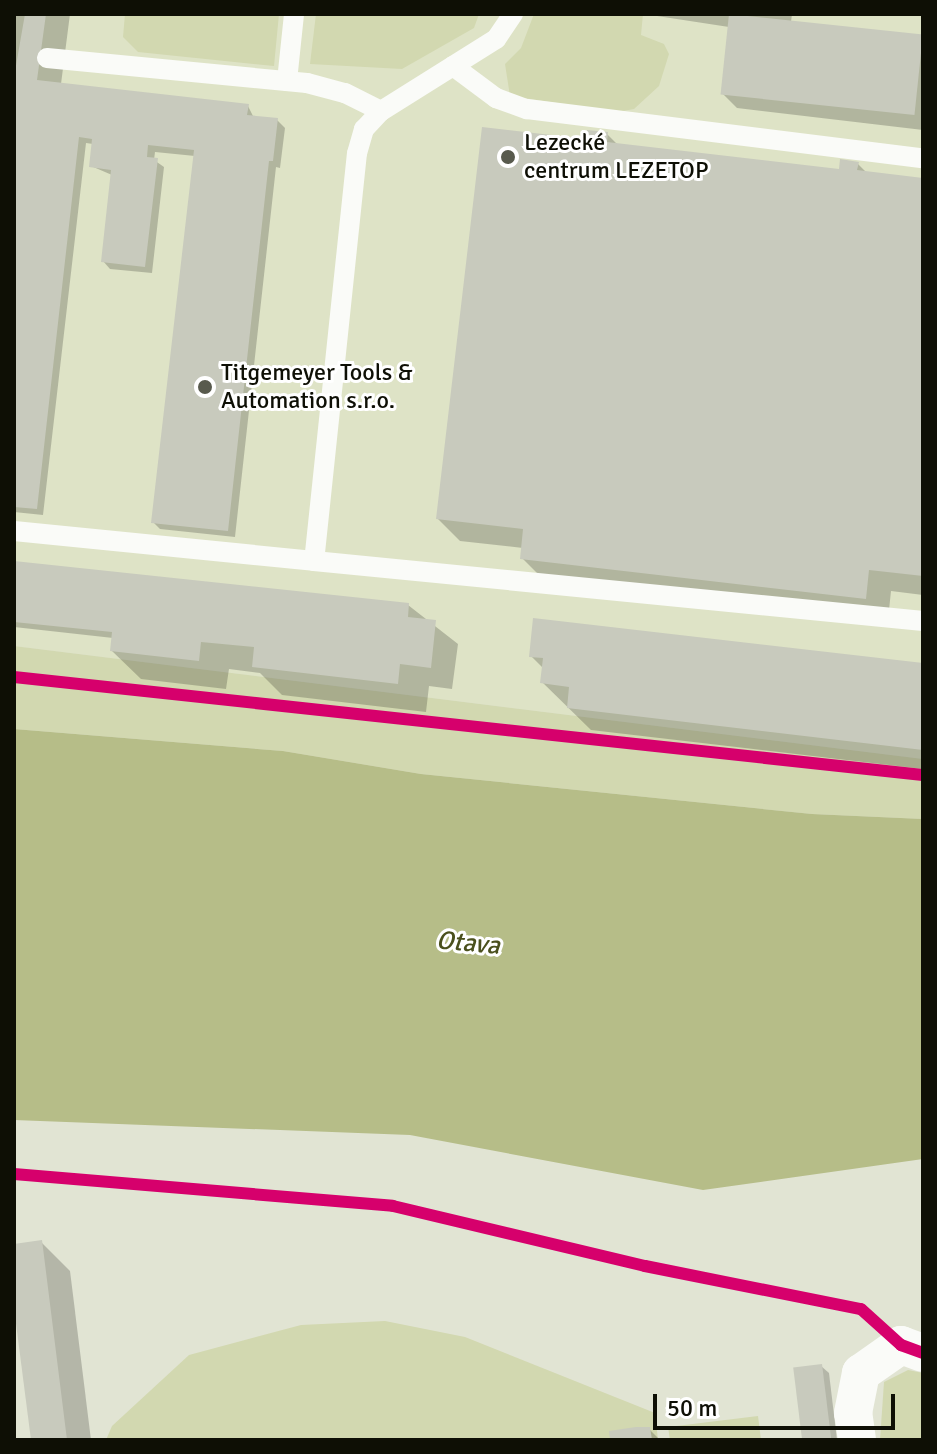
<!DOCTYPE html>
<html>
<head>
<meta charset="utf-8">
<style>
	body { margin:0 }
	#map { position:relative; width:937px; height:1454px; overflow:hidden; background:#e1e4d3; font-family:Signika,sans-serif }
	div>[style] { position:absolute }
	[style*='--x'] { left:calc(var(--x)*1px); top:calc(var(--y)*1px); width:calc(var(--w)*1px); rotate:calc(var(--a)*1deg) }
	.built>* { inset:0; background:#dee3c6 }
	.green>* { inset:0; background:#d2d8b0 }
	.water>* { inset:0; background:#b6bd88 }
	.shadow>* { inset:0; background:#0003 }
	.building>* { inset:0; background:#c8cabd; transform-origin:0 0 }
	.service>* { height:20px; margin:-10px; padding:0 10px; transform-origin:10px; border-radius:10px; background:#fafbf8 }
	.minor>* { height:38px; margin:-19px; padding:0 19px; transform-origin:19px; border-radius:19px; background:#fafbf8 }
	.cycleway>* { height:12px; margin:-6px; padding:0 6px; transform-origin:6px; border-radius:6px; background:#d6006c }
	.dots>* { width:22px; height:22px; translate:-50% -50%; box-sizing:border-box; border:4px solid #fff; border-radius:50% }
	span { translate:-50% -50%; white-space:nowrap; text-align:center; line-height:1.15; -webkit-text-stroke:6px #fff; paint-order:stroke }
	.poi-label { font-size:24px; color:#0e0f05 }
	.left { translate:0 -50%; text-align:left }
	.water-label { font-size:26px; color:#4a501d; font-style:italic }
	.frame { position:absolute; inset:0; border:16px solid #0e0f05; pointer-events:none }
	.scale { position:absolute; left:653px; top:1394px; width:242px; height:36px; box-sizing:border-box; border:4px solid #0e0f05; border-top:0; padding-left:10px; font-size:24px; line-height:28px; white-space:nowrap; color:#0e0f05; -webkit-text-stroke:6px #fff; paint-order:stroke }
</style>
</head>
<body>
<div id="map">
	<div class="built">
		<div style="clip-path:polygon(14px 14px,923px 14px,923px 759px,14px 646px)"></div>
	</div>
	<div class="green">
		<div style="clip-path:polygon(125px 14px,279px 14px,274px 66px,138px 52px,123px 37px)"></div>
		<div style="clip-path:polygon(316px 14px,479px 14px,474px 28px,402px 69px,310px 64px)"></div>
		<div style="clip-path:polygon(534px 14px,643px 14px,641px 35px,664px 44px,669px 54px,659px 86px,634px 109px,617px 112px,510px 96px,505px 64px,521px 48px)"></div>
		<div style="clip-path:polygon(14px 646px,923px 759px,923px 819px,812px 814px,421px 774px,283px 751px,14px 729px)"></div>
		<div style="clip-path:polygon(385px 1321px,465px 1337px,655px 1413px,658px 1440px,106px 1440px,112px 1426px,189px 1355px,301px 1325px)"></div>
		<div style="clip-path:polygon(908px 1370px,923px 1373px,923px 1440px,880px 1440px,884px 1382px)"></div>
		<div style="clip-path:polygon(758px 1416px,761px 1440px,670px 1440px,668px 1427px)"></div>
	</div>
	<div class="water">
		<div style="clip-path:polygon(14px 729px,283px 751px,421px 774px,812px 814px,923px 819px,923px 1159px,703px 1190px,410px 1135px,14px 1120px)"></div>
	</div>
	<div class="shadow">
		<div style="clip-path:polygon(14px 14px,70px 14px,61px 84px,248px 106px,254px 118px,277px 120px,285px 128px,280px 168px,276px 167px,235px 537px,160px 529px,153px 522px,195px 156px,155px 152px,154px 160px,164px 167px,152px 273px,110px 269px,103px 261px,112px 175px,91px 166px,93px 144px,86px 143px,43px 515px,14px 512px)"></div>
		<div style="clip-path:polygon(644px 14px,792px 14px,791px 22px,923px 38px,923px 130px,737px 108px,722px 93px,729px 27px)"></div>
		<div style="clip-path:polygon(607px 134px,618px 145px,840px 171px,858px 164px,868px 174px,923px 180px,923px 595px,891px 591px,888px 620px,544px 580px,522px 558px,523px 548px,460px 541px,438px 519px,588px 141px)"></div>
		<div style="clip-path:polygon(14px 563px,408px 605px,458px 644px,452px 689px,429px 686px,426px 712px,282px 695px,260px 673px,229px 669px,226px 689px,141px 679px,112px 651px,113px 638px,14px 627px)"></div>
		<div style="clip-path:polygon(531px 656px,923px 665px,923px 769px,591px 730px,542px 682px,544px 669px)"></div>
		<div style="clip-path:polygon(41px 1242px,70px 1271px,91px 1440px,33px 1440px,14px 1293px,14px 1246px)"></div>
		<div style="clip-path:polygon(821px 1366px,829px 1373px,837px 1440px,804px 1440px)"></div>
		<div style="clip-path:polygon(649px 1429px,660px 1440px,612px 1440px)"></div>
	</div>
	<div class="building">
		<div style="clip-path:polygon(25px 14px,46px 14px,37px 80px,249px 104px,247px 115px,278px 118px,273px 161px,269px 161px,228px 531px,151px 523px,194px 150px,148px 145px,147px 157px,158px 158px,145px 267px,101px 262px,111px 170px,89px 167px,92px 139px,79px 137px,37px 509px,14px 507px,14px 77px)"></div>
		<div style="left:729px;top:14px;width:195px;height:81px;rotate:6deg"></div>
		<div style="clip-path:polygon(482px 127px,586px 139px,587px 130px,608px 132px,607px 142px,839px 169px,840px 159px,859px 162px,857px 170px,923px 178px,923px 576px,869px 570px,866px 599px,520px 559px,523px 529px,436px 519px)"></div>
		<div style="clip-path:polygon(14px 561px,409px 603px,408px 617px,436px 620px,431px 668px,400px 664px,398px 684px,252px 667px,254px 647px,201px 642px,199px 661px,110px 651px,112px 632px,14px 622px)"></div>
		<div style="clip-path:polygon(533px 618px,923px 663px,923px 750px,567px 708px,569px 687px,540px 683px,543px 658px,529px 657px)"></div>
		<div style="clip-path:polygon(42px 1240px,67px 1440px,31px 1440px,14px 1308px,14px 1244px)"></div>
		<div style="left:822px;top:1364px;width:77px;height:29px;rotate:83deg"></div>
		<div style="clip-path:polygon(636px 1427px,650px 1427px,652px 1440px,610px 1440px,609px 1431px)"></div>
	</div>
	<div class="service">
		<div style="--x:513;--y:14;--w:30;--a:124"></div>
		<div style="--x:496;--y:39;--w:136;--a:147.9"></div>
		<div style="--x:381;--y:111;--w:25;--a:133"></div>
		<div style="--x:364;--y:129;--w:25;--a:106"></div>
		<div style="--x:357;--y:153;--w:410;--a:96"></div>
		<div style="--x:314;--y:561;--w:612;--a:5.63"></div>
		<div style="--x:47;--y:58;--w:261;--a:5.5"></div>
		<div style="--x:307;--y:83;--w:39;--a:15"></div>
		<div style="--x:345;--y:93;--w:40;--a:26.6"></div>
		<div style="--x:453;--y:66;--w:54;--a:36.7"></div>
		<div style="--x:496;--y:98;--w:33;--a:20"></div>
		<div style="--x:527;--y:109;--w:399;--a:7.1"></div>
		<div style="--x:287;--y:81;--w:67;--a:-84"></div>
		<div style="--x:14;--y:531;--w:301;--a:5.7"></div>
	</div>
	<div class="minor">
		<div style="--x:857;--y:1440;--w:27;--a:-98"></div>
		<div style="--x:853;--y:1413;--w:41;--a:-78.7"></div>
		<div style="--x:861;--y:1373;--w:49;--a:-35"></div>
		<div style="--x:901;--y:1345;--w:23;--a:20"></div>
	</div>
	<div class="cycleway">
		<div style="--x:14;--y:677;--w:914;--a:6.15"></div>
		<div style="--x:14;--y:1174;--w:380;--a:4.8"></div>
		<div style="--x:393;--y:1206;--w:259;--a:13.4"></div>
		<div style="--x:645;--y:1266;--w:220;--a:11.3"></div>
		<div style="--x:861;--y:1309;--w:54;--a:42"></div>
		<div style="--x:901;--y:1345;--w:23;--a:20"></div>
	</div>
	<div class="dots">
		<div style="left:508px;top:157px;background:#585a4d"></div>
		<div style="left:205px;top:387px;background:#585a4d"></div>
	</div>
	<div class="poi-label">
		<span class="left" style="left:524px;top:157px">Lezecké<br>centrum LEZETOP</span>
		<span class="left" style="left:221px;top:387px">Titgemeyer Tools &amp;<br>Automation s.r.o.</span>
	</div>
	<div class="water-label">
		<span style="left:468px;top:944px;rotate:5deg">Otava</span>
	</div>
	<div class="frame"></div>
	<div class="scale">50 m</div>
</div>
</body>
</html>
